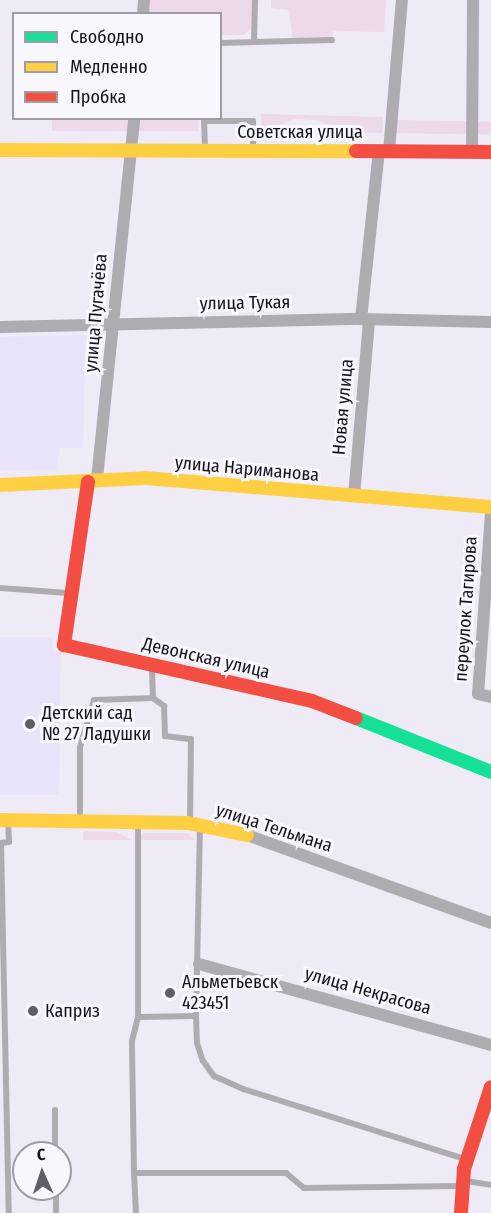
<!DOCTYPE html>
<html>
<head>
<meta charset="utf-8">
<style>
	body { margin:0 }
	#map { position:relative; width:491px; height:1213px; overflow:hidden; background:#eeebf6; font-family:"Fira Sans Condensed",sans-serif }
	div>[style] { position:absolute }
	[style*='--x'] { left:calc(var(--x)*1px); top:calc(var(--y)*1px); width:calc(var(--w)*1px); rotate:calc(var(--a)*1deg) }
	.built>* { inset:0; background:#e8e3f8 }
	.green>* { inset:0; background:#ecd9e9; transform-origin:0 0 }
	.lane>* { height:6px; margin:-3px; padding:0 3px; transform-origin:3px; border-radius:3px; background:#afacb1 }
	.street>* { height:12px; margin:-6px; padding:0 6px; transform-origin:6px; border-radius:6px; background:#afacb1 }
	.fast>* { height:14px; margin:-7px; padding:0 7px; transform-origin:7px; border-radius:7px; background:#16e098 }
	.slow>* { height:14px; margin:-7px; padding:0 7px; transform-origin:7px; border-radius:7px; background:#ffcf43 }
	.jam>* { height:14px; margin:-7px; padding:0 7px; transform-origin:7px; border-radius:7px; background:#f24e42 }
	.dots>* { width:16px; height:16px; translate:-50% -50%; box-sizing:border-box; border:3px solid #f8f7fd; border-radius:50% }
	span { translate:-50% -50%; white-space:nowrap; text-align:center; line-height:1.15; -webkit-text-stroke:6px #f8f7fd; paint-order:stroke }
	.street-label { font-size:18px; color:#14111b }
	.poi-label { font-size:18px; color:#14111b }
	.left { translate:0 -50%; text-align:left }
	.legend { position:absolute; left:12px; top:12px; width:210px; height:108px; box-sizing:border-box; background:#f8f7fd; border:2px solid #9d9ba3; margin:0; padding:8px 10px; list-style:none; font-size:18px; color:#14111b }
	.legend li { display:flex; align-items:center; gap:12px; height:30px }
	.legend b { width:30px; border:2px solid #9d9ba3 }
	.north { position:absolute; left:12px; top:1141px; width:60px; height:60px; box-sizing:border-box; background:#f8f7fd; border:2px solid #9d9ba3; border-radius:50%; rotate:357deg; font-size:16px; font-weight:700; line-height:24px; text-align:center; color:#14111b }
	.north::after { content:''; display:block; margin:auto; width:21px; height:27px; background:#605d68; clip-path:polygon(50% 0,100% 100%,50% 72%,0 100%) }
</style>
</head>
<body>
<div id="map">
	<div class="built">
		<div style="clip-path:polygon(86px 335px,83px 448px,60px 448px,56px 470px,0 470px,0 337px)"></div>
		<div style="clip-path:polygon(0 637px,52px 637px,53px 651px,61px 653px,59px 795px,0 795px)"></div>
	</div>
	<div class="green">
		<div style="clip-path:polygon(149px 0,252px 0,252px 28px,243px 35px,221px 35px,220px 14px,148px 14px)"></div>
		<div style="clip-path:polygon(271px 0,386px 0,384px 32px,333px 31px,332px 40px,293px 41px,289px 10px,271px 8px)"></div>
		<div style="clip-path:polygon(261px 114px,383px 117px,382px 133px,350px 132px,317px 120px,295px 119px,262px 132px)"></div>
		<div style="left:52px;top:119px;width:146px;height:12px"></div>
		<div style="left:392px;top:120px;width:99px;height:13px;rotate:1deg"></div>
		<div style="clip-path:polygon(83px 831px,117px 832px,131px 840px,83px 840px)"></div>
		<div style="clip-path:polygon(143px 833px,187px 833px,195px 840px,138px 840px)"></div>
	</div>
	<div class="lane">
		<div style="--x:254;--y:42;--w:42;--a:-88.6"></div>
		<div style="--x:220;--y:43;--w:112;--a:-1.5"></div>
		<div style="--x:204;--y:119;--w:29;--a:88"></div>
		<div style="--x:204;--y:121;--w:49;--a:0"></div>
		<div style="--x:253;--y:121;--w:29;--a:90"></div>
		<div style="--x:0;--y:588;--w:68;--a:4.2"></div>
		<div style="--x:153;--y:698;--w:14;--a:36"></div>
		<div style="--x:164;--y:706;--w:30;--a:88"></div>
		<div style="--x:165;--y:736;--w:26;--a:7"></div>
		<div style="--x:191;--y:739;--w:83;--a:90.7"></div>
		<div style="--x:80;--y:819;--w:72;--a:-90"></div>
		<div style="--x:80;--y:747;--w:49;--a:-73.4"></div>
		<div style="--x:94;--y:700;--w:59;--a:-1.9"></div>
		<div style="--x:153;--y:698;--w:32;--a:-92"></div>
		<div style="--x:8;--y:821;--w:21;--a:87"></div>
		<div style="--x:9;--y:842;--w:8;--a:173"></div>
		<div style="--x:1;--y:843;--w:370;--a:88.8"></div>
		<div style="--x:138;--y:825;--w:192;--a:90"></div>
		<div style="--x:138;--y:1017;--w:58;--a:-1"></div>
		<div style="--x:196;--y:1016;--w:188;--a:-88.8"></div>
		<div style="--x:196;--y:1016;--w:27;--a:88"></div>
		<div style="--x:197;--y:1043;--w:19;--a:72"></div>
		<div style="--x:203;--y:1061;--w:19;--a:54"></div>
		<div style="--x:214;--y:1076;--w:32;--a:24"></div>
		<div style="--x:243;--y:1089;--w:233;--a:17.5"></div>
		<div style="--x:55;--y:1110;--w:43;--a:90"></div>
		<div style="--x:134;--y:1173;--w:132;--a:-90.9"></div>
		<div style="--x:132;--y:1041;--w:25;--a:-76"></div>
		<div style="--x:466;--y:1181;--w:25;--a:9"></div>
		<div style="--x:56;--y:1189;--w:24;--a:90"></div>
		<div style="--x:136;--y:1213;--w:40;--a:-92.9"></div>
		<div style="--x:134;--y:1173;--w:152;--a:0"></div>
		<div style="--x:286;--y:1173;--w:23;--a:40"></div>
		<div style="--x:304;--y:1188;--w:155;--a:-0.7"></div>
	</div>
	<div class="street">
		<div style="--x:143;--y:14;--w:14;--a:-86"></div>
		<div style="--x:389;--y:151;--w:152;--a:-85.1"></div>
		<div style="--x:472;--y:152;--w:152;--a:-89.6"></div>
		<div style="--x:361;--y:319;--w:169;--a:-83.9"></div>
		<div style="--x:0;--y:327;--w:361;--a:-1.3"></div>
		<div style="--x:361;--y:319;--w:130;--a:1.3"></div>
		<div style="--x:97;--y:479;--w:363;--a:-84.1"></div>
		<div style="--x:354;--y:496;--w:176;--a:-85.1"></div>
		<div style="--x:491;--y:513;--w:181;--a:94.1"></div>
		<div style="--x:478;--y:694;--w:13;--a:13"></div>
		<div style="--x:247;--y:835;--w:259;--a:19.8"></div>
		<div style="--x:199;--y:964;--w:303;--a:15.5"></div>
	</div>
	<div class="fast">
		<div style="--x:356;--y:718;--w:145;--a:21.8"></div>
	</div>
	<div class="slow">
		<div style="--x:0;--y:150;--w:356;--a:0.2"></div>
		<div style="--x:0;--y:485;--w:146;--a:-2.7"></div>
		<div style="--x:146;--y:478;--w:346;--a:4.8"></div>
		<div style="--x:0;--y:820;--w:188;--a:0.9"></div>
		<div style="--x:188;--y:823;--w:60;--a:11.5"></div>
	</div>
	<div class="jam">
		<div style="--x:356;--y:151;--w:135;--a:0.4"></div>
		<div style="--x:88;--y:482;--w:165;--a:98.4"></div>
		<div style="--x:64;--y:645;--w:254;--a:12.7"></div>
		<div style="--x:312;--y:701;--w:47;--a:21.1"></div>
		<div style="--x:461;--y:1213;--w:44;--a:-86.1"></div>
		<div style="--x:464;--y:1169;--w:86;--a:-71.8"></div>
	</div>
	<div class="dots">
		<div style="left:30px;top:724px;background:#605d68"></div>
		<div style="left:170px;top:993px;background:#605d68"></div>
		<div style="left:33px;top:1011px;background:#605d68"></div>
	</div>
	<div class="street-label">
		<span style="left:300px;top:132px">Советская улица</span>
		<span style="left:245px;top:303px;rotate:-1deg">улица Тукая</span>
		<span style="left:96px;top:313px;rotate:-85deg">улица Пугачёва</span>
		<span style="left:343px;top:407px;rotate:-85deg">Новая улица</span>
		<span style="left:247px;top:469px;rotate:5deg">улица Нариманова</span>
		<span style="left:466px;top:609px;rotate:-86deg">переулок Тагирова</span>
		<span style="left:206px;top:658px;rotate:13deg">Девонская улица</span>
		<span style="left:274px;top:828px;rotate:18deg">улица Тельмана</span>
		<span style="left:368px;top:991px;rotate:16deg">улица Некрасова</span>
	</div>
	<div class="poi-label">
		<span class="left" style="left:42px;top:724px">Детский сад<br>№ 27 Ладушки</span>
		<span class="left" style="left:182px;top:993px">Альметьевск<br>423451</span>
		<span class="left" style="left:45px;top:1011px">Каприз</span>
	</div>
	<ul class="legend">
	<li><b style="height:8px;background:#16e098"></b>Свободно</li>
	<li><b style="height:8px;background:#ffcf43"></b>Медленно</li>
	<li><b style="height:8px;background:#f24e42"></b>Пробка</li>
	</ul>
	<div class="north">С</div>
</div>
</body>
</html>
